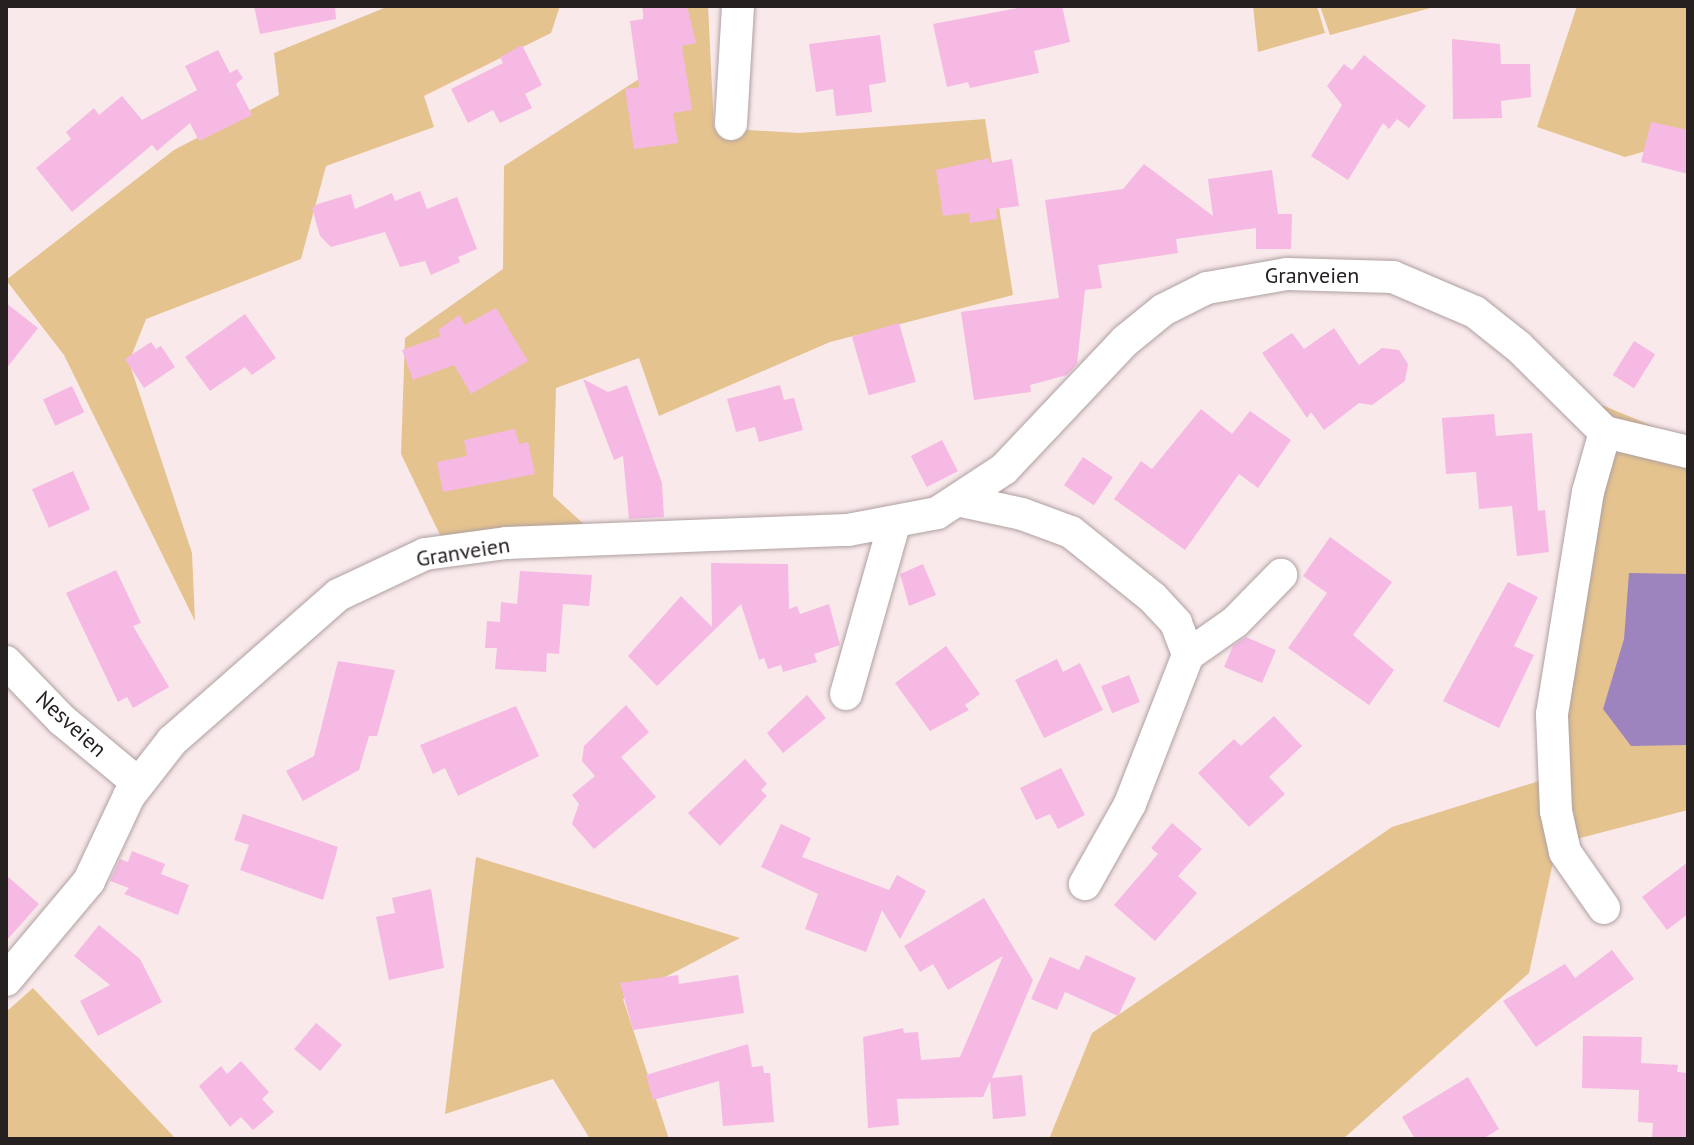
<!DOCTYPE html>
<html>
<head>
<meta charset="utf-8">
<style>
	body { margin:0 }
	#map { position:relative; width:1694px; height:1145px; overflow:hidden; background:#f9e9eb; font-family:"PT Sans",sans-serif }
	div>[style] { position:absolute }
	[style*='--x'] { left:calc(var(--x)*1px); top:calc(var(--y)*1px); width:calc(var(--w)*1px); rotate:calc(var(--a)*1deg) }
	.green>* { inset:0; background:#e5c38e }
	.water>* { inset:0; background:#9e84bf }
	.building>* { inset:0; background:#f6b9e4; transform-origin:0 0 }
	.roads { filter:drop-shadow(0 0 2px #afa0a1) drop-shadow(0 0 2px #afa0a1) }
	.minor>* { height:32px; margin:-16px; padding:0 16px; transform-origin:16px; border-radius:16px; background:#fff }
	span { translate:-50% -50%; white-space:nowrap; text-align:center; line-height:1.15; -webkit-text-stroke:6px #fff; paint-order:stroke }
	.street-label { font-size:22px; color:#262021 }
	.frame { position:absolute; inset:0; border:8px solid #262021; pointer-events:none }
</style>
</head>
<body>
<div id="map">
	<div class="green">
		<div style="clip-path:polygon(389px 6px,560px 6px,551px 33px,424px 96px,434px 127px,326px 166px,301px 259px,146px 319px,129px 362px,192px 553px,195px 621px,64px 355px,6px 280px,174px 150px,279px 95px,274px 53px)"></div>
		<div style="clip-path:polygon(644px 6px,708px 6px,714px 128px,799px 133px,985px 119px,1013px 295px,830px 342px,659px 416px,639px 358px,556px 388px,553px 496px,586px 526px,442px 539px,401px 454px,405px 338px,503px 269px,504px 166px,639px 79px)"></div>
		<div style="clip-path:polygon(1253px 6px,1317px 6px,1325px 33px,1258px 52px)"></div>
		<div style="clip-path:polygon(1320px 6px,1438px 6px,1330px 35px)"></div>
		<div style="clip-path:polygon(1577px 6px,1688px 6px,1688px 139px,1625px 157px,1537px 127px)"></div>
		<div style="clip-path:polygon(1602px 405px,1688px 441px,1688px 810px,1557px 844px,1529px 973px,1343px 1139px,1049px 1139px,1092px 1033px,1392px 827px,1555px 776px)"></div>
		<div style="clip-path:polygon(476px 857px,740px 938px,623px 999px,669px 1139px,590px 1139px,553px 1079px,445px 1114px)"></div>
		<div style="clip-path:polygon(33px 988px,176px 1139px,6px 1139px,6px 1012px)"></div>
	</div>
	<div class="water">
		<div style="clip-path:polygon(1629px 573px,1688px 574px,1688px 745px,1631px 746px,1603px 709px,1624px 639px)"></div>
	</div>
	<div class="building">
		<div style="clip-path:polygon(254px 6px,335px 6px,336px 19px,260px 34px)"></div>
		<div style="clip-path:polygon(642px 6px,687px 6px,696px 43px,682px 46px,692px 110px,673px 113px,678px 143px,634px 149px,625px 89px,639px 87px,630px 21px,644px 19px)"></div>
		<div style="clip-path:polygon(1029px 6px,1062px 6px,1070px 42px,1034px 51px,1039px 73px,970px 88px,968px 82px,947px 87px,933px 24px)"></div>
		<div style="clip-path:polygon(880px 35px,886px 82px,869px 85px,872px 112px,836px 116px,833px 89px,816px 92px,809px 44px)"></div>
		<div style="clip-path:polygon(1452px 39px,1500px 44px,1501px 64px,1530px 64px,1531px 97px,1501px 101px,1502px 118px,1453px 119px)"></div>
		<div style="clip-path:polygon(522px 45px,542px 85px,525px 94px,532px 108px,500px 123px,493px 110px,468px 123px,451px 89px,503px 63px,500px 57px)"></div>
		<div style="clip-path:polygon(218px 50px,230px 73px,237px 69px,243px 78px,236px 84px,252px 115px,199px 141px,190px 123px,157px 151px,152px 145px,72px 212px,36px 168px,71px 139px,66px 132px,94px 108px,99px 115px,122px 96px,142px 120px,197px 90px,185px 66px)"></div>
		<div style="clip-path:polygon(1364px 55px,1426px 106px,1409px 128px,1397px 119px,1389px 129px,1383px 123px,1348px 180px,1311px 156px,1342px 105px,1327px 86px,1344px 64px,1352px 70px)"></div>
		<div style="clip-path:polygon(1651px 122px,1688px 130px,1688px 174px,1641px 162px)"></div>
		<div style="clip-path:polygon(989px 158px,990px 163px,1012px 159px,1019px 206px,996px 209px,997px 219px,970px 223px,969px 213px,943px 216px,936px 170px)"></div>
		<div style="clip-path:polygon(1144px 164px,1213px 216px,1208px 179px,1272px 170px,1278px 214px,1292px 214px,1291px 249px,1256px 249px,1256px 228px,1176px 239px,1178px 253px,1098px 265px,1102px 288px,1085px 290px,1077px 364px,1067px 375px,1030px 385px,1031px 392px,974px 400px,961px 312px,1059px 298px,1045px 200px,1123px 189px)"></div>
		<div style="clip-path:polygon(420px 191px,427px 209px,457px 197px,477px 249px,458px 257px,460px 262px,431px 275px,425px 261px,400px 267px,385px 232px,331px 247px,320px 236px,312px 208px,318px 204px,351px 194px,355px 209px,392px 193px,395px 201px)"></div>
		<div style="clip-path:polygon(6px 303px,38px 328px,6px 369px)"></div>
		<div style="clip-path:polygon(496px 308px,528px 361px,471px 394px,454px 365px,413px 380px,402px 350px,441px 336px,438px 330px,459px 315px,465px 325px)"></div>
		<div style="clip-path:polygon(245px 314px,276px 358px,252px 375px,245px 367px,210px 391px,185px 357px)"></div>
		<div style="left:899px;top:323px;width:61px;height:49px;rotate:74deg"></div>
		<div style="clip-path:polygon(1334px 328px,1359px 365px,1382px 348px,1399px 350px,1408px 364px,1405px 381px,1372px 405px,1359px 403px,1324px 430px,1311px 412px,1307px 418px,1262px 353px,1292px 333px,1304px 349px)"></div>
		<div style="left:1634px;top:341px;width:25px;height:40px;rotate:32deg"></div>
		<div style="clip-path:polygon(151px 342px,156px 349px,161px 346px,175px 367px,144px 388px,125px 359px)"></div>
		<div style="clip-path:polygon(583px 379px,608px 392px,627px 385px,662px 483px,664px 517px,629px 519px,623px 456px,614px 460px)"></div>
		<div style="clip-path:polygon(780px 385px,784px 400px,794px 398px,803px 430px,759px 442px,755px 427px,736px 432px,727px 399px)"></div>
		<div style="left:72px;top:386px;width:29px;height:32px;rotate:65deg"></div>
		<div style="clip-path:polygon(1201px 409px,1232px 434px,1250px 411px,1291px 440px,1258px 488px,1239px 474px,1185px 550px,1114px 499px,1141px 461px,1152px 469px)"></div>
		<div style="clip-path:polygon(1494px 414px,1496px 436px,1532px 433px,1538px 511px,1545px 510px,1549px 552px,1517px 556px,1512px 506px,1479px 509px,1476px 472px,1446px 474px,1442px 418px)"></div>
		<div style="clip-path:polygon(515px 429px,519px 444px,528px 442px,535px 474px,443px 492px,437px 462px,467px 456px,464px 440px)"></div>
		<div style="left:942px;top:440px;width:35px;height:35px;rotate:63deg"></div>
		<div style="left:1083px;top:457px;width:36px;height:34px;rotate:34deg"></div>
		<div style="left:73px;top:471px;width:42px;height:45px;rotate:66deg"></div>
		<div style="clip-path:polygon(1330px 537px,1392px 582px,1353px 635px,1394px 670px,1369px 705px,1288px 648px,1327px 593px,1303px 576px)"></div>
		<div style="clip-path:polygon(711px 563px,788px 564px,789px 609px,797px 606px,800px 614px,829px 604px,840px 645px,814px 654px,817px 662px,783px 672px,781px 665px,768px 669px,764px 658px,759px 660px,741px 604px,657px 686px,628px 656px,681px 596px,712px 627px)"></div>
		<div style="clip-path:polygon(923px 564px,936px 595px,909px 606px,900px 574px)"></div>
		<div style="clip-path:polygon(116px 570px,141px 623px,133px 626px,169px 687px,133px 708px,127px 697px,118px 702px,66px 593px)"></div>
		<div style="clip-path:polygon(520px 571px,592px 575px,589px 606px,563px 604px,559px 654px,547px 653px,546px 672px,495px 669px,497px 648px,485px 648px,487px 621px,500px 622px,501px 602px,517px 604px)"></div>
		<div style="clip-path:polygon(1508px 582px,1538px 597px,1514px 646px,1534px 655px,1499px 728px,1443px 701px)"></div>
		<div style="clip-path:polygon(1246px 637px,1276px 650px,1262px 683px,1224px 667px,1233px 646px)"></div>
		<div style="clip-path:polygon(946px 646px,980px 694px,965px 705px,969px 710px,930px 731px,895px 683px)"></div>
		<div style="clip-path:polygon(1057px 659px,1063px 672px,1080px 663px,1103px 710px,1044px 738px,1015px 680px)"></div>
		<div style="clip-path:polygon(338px 661px,395px 670px,377px 736px,369px 736px,359px 770px,303px 801px,286px 771px,314px 756px)"></div>
		<div style="left:1129px;top:675px;width:29px;height:30px;rotate:68deg"></div>
		<div style="clip-path:polygon(807px 695px,826px 718px,783px 753px,767px 733px)"></div>
		<div style="clip-path:polygon(626px 705px,649px 732px,621px 757px,656px 797px,594px 849px,572px 824px,579px 804px,572px 795px,595px 776px,582px 761px,584px 746px)"></div>
		<div style="clip-path:polygon(516px 706px,539px 756px,458px 796px,445px 768px,433px 774px,420px 745px)"></div>
		<div style="clip-path:polygon(1274px 716px,1302px 746px,1269px 777px,1285px 794px,1249px 827px,1198px 773px,1234px 739px,1241px 746px)"></div>
		<div style="clip-path:polygon(745px 759px,767px 784px,761px 790px,767px 796px,720px 846px,688px 813px)"></div>
		<div style="clip-path:polygon(1061px 768px,1085px 815px,1058px 829px,1050px 814px,1036px 820px,1020px 788px)"></div>
		<div style="clip-path:polygon(243px 814px,338px 847px,323px 900px,240px 870px,249px 845px,234px 840px)"></div>
		<div style="clip-path:polygon(1172px 823px,1202px 849px,1178px 876px,1197px 893px,1155px 941px,1114px 905px,1158px 854px,1151px 848px)"></div>
		<div style="clip-path:polygon(781px 824px,811px 838px,802px 857px,889px 890px,897px 875px,926px 891px,900px 939px,882px 910px,866px 952px,805px 929px,818px 894px,761px 867px)"></div>
		<div style="clip-path:polygon(132px 851px,165px 864px,161px 874px,189px 885px,178px 915px,124px 894px,129px 888px,110px 881px,120px 859px,128px 862px)"></div>
		<div style="clip-path:polygon(1688px 862px,1688px 914px,1667px 930px,1642px 897px)"></div>
		<div style="clip-path:polygon(6px 875px,39px 904px,6px 941px)"></div>
		<div style="clip-path:polygon(431px 889px,444px 968px,389px 980px,376px 917px,395px 913px,392px 898px)"></div>
		<div style="clip-path:polygon(984px 898px,1033px 980px,992px 1078px,1022px 1075px,1026px 1116px,993px 1119px,990px 1081px,983px 1097px,897px 1099px,899px 1125px,868px 1128px,863px 1037px,903px 1028px,904px 1033px,918px 1032px,921px 1060px,960px 1057px,1003px 956px,948px 990px,933px 964px,920px 972px,904px 946px)"></div>
		<div style="clip-path:polygon(99px 925px,140px 959px,162px 1002px,98px 1036px,80px 1001px,110px 985px,74px 956px)"></div>
		<div style="clip-path:polygon(1612px 950px,1634px 979px,1536px 1047px,1503px 1001px,1565px 964px,1575px 978px)"></div>
		<div style="clip-path:polygon(1086px 955px,1136px 978px,1118px 1016px,1065px 992px,1057px 1010px,1031px 999px,1050px 957px,1079px 970px)"></div>
		<div style="clip-path:polygon(678px 975px,679px 984px,738px 975px,744px 1013px,633px 1030px,620px 983px)"></div>
		<div style="left:316px;top:1023px;width:34px;height:34px;rotate:40deg"></div>
		<div style="clip-path:polygon(1583px 1036px,1642px 1037px,1641px 1063px,1678px 1065px,1677px 1072px,1688px 1073px,1686px 1139px,1652px 1139px,1653px 1123px,1638px 1122px,1639px 1090px,1582px 1088px)"></div>
		<div style="clip-path:polygon(748px 1044px,752px 1067px,763px 1066px,764px 1073px,770px 1073px,774px 1122px,723px 1126px,719px 1081px,653px 1100px,646px 1075px)"></div>
		<div style="clip-path:polygon(241px 1061px,269px 1092px,262px 1099px,274px 1112px,253px 1130px,241px 1117px,230px 1127px,199px 1086px,221px 1066px,227px 1074px)"></div>
		<div style="clip-path:polygon(1468px 1077px,1499px 1129px,1483px 1139px,1415px 1139px,1402px 1117px)"></div>
	</div>
	<div class="roads">
		<div class="minor">
			<div style="--x:731;--y:124;--w:118;--a:-86.6"></div>
			<div style="--x:962;--y:501;--w:61;--a:12.2"></div>
			<div style="--x:1022;--y:514;--w:52;--a:20.2"></div>
			<div style="--x:1071;--y:532;--w:105;--a:38.8"></div>
			<div style="--x:1153;--y:598;--w:34;--a:47"></div>
			<div style="--x:1176;--y:623;--w:34;--a:69"></div>
			<div style="--x:1188;--y:655;--w:160;--a:111.3"></div>
			<div style="--x:1130;--y:804;--w:92;--a:119.4"></div>
			<div style="--x:1188;--y:655;--w:57;--a:-35.1"></div>
			<div style="--x:1235;--y:622;--w:66;--a:-45.6"></div>
			<div style="--x:6;--y:662;--w:81;--a:46"></div>
			<div style="--x:62;--y:720;--w:99;--a:39.7"></div>
			<div style="--x:846;--y:694;--w:177;--a:-74.2"></div>
			<div style="--x:1604;--y:908;--w:68;--a:-124.9"></div>
			<div style="--x:1565;--y:852;--w:42;--a:-102.4"></div>
			<div style="--x:1556;--y:811;--w:97;--a:-92.4"></div>
			<div style="--x:1552;--y:714;--w:225;--a:-80.8"></div>
			<div style="--x:1588;--y:492;--w:62;--a:-74.2"></div>
			<div style="--x:6;--y:980;--w:129;--a:-50"></div>
			<div style="--x:89;--y:881;--w:94;--a:-64.8"></div>
			<div style="--x:129;--y:796;--w:70;--a:-52"></div>
			<div style="--x:172;--y:741;--w:221;--a:-41.3"></div>
			<div style="--x:338;--y:595;--w:96;--a:-25.2"></div>
			<div style="--x:425;--y:554;--w:82;--a:-7.7"></div>
			<div style="--x:506;--y:543;--w:342;--a:-2.2"></div>
			<div style="--x:848;--y:530;--w:91;--a:-10.8"></div>
			<div style="--x:937;--y:513;--w:80;--a:-33.3"></div>
			<div style="--x:1004;--y:469;--w:176;--a:-46.6"></div>
			<div style="--x:1125;--y:341;--w:49;--a:-39.2"></div>
			<div style="--x:1163;--y:310;--w:49;--a:-26.6"></div>
			<div style="--x:1207;--y:288;--w:81;--a:-9.9"></div>
			<div style="--x:1287;--y:274;--w:106;--a:1.6"></div>
			<div style="--x:1393;--y:277;--w:89;--a:23.1"></div>
			<div style="--x:1475;--y:312;--w:56;--a:38.5"></div>
			<div style="--x:1519;--y:347;--w:121;--a:44.7"></div>
			<div style="--x:1605;--y:432;--w:85;--a:13.5"></div>
		</div>
	</div>
	<div class="street-label">
		<span style="left:1312px;top:276px">Granveien</span>
		<span style="left:463px;top:552px;rotate:-9deg">Granveien</span>
		<span style="left:71px;top:724px;rotate:42deg">Nesveien</span>
	</div>
	<div class="frame"></div>
</div>
</body>
</html>
